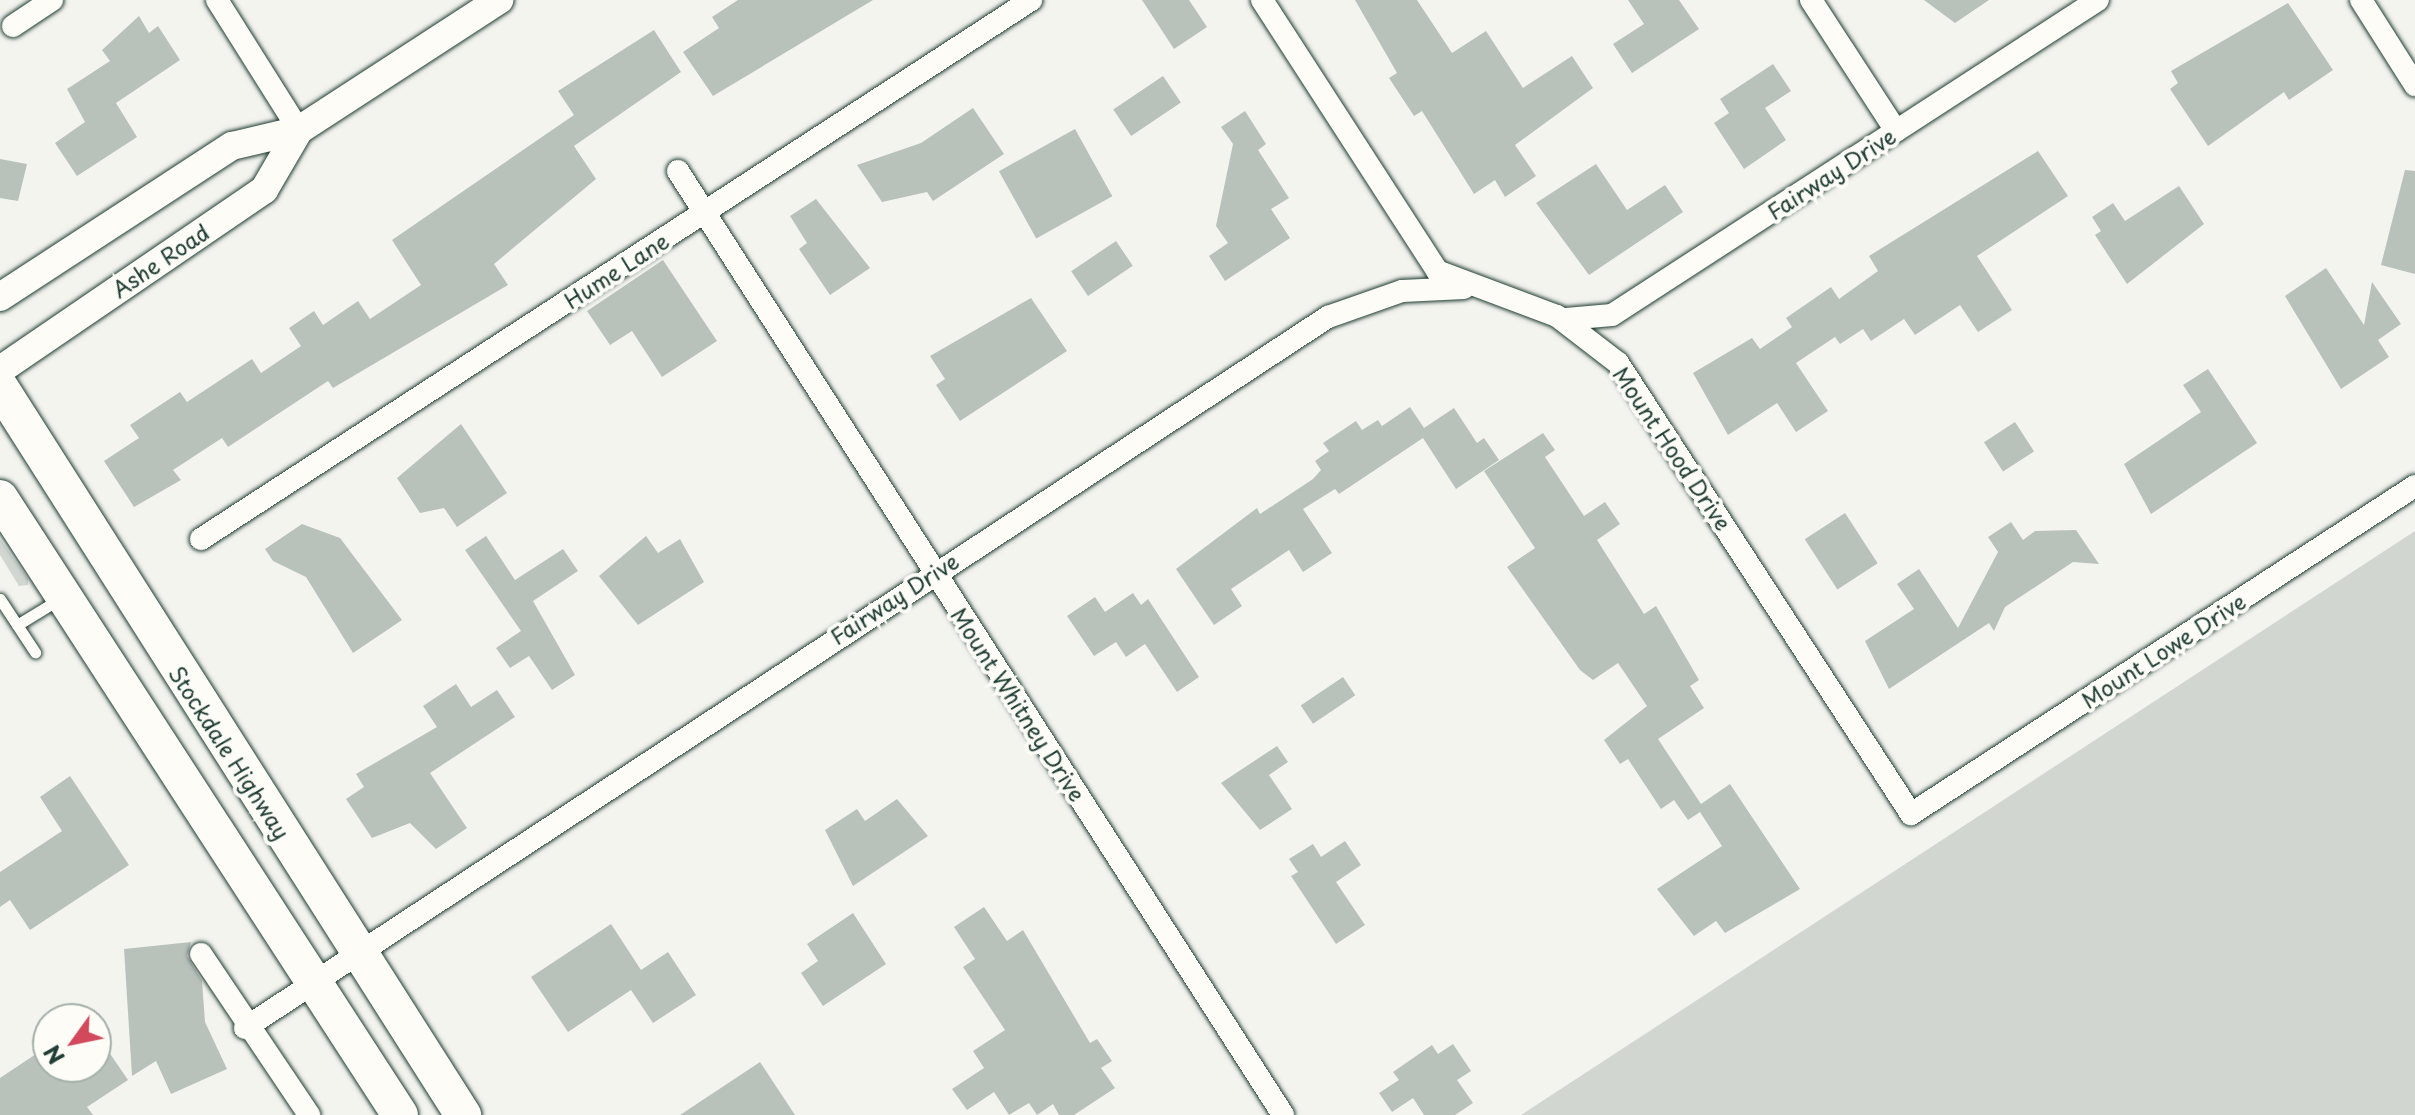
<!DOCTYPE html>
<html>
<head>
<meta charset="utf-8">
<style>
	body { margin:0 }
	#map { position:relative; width:2415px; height:1115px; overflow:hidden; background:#f4f4ef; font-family:"Playpen Sans",sans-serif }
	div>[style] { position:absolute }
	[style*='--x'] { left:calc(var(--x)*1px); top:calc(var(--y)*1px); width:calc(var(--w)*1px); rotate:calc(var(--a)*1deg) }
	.green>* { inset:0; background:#d1d6d1 }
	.building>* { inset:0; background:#b9c1bb; transform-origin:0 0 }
	.roads { filter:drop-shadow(0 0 2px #1f3d34) drop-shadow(0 0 2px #1f3d34) }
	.service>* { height:11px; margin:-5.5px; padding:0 5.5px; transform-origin:5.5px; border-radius:5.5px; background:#fdfcf7 }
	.minor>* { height:22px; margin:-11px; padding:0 11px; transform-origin:11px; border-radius:11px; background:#fdfcf7 }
	.tertiary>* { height:28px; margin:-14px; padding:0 14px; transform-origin:14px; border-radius:14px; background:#fdfcf7 }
	.primary>* { height:36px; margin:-18px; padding:0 18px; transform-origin:18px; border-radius:18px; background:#fdfcf7 }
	span { translate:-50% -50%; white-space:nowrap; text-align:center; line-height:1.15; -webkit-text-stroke:8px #fdfcf7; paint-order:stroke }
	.street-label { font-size:22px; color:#1f3d34 }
	.north { position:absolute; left:32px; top:1003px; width:80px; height:80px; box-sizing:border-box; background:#fdfcf7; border:2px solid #a4b0a9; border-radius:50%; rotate:237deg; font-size:22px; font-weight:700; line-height:32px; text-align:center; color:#1f3d34 }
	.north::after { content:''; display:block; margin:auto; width:28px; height:36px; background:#d1495b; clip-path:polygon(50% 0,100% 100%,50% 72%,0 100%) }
</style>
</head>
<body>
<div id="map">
	<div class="green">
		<div style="clip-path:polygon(2415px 531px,2415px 1115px,1521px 1115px)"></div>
		<div style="clip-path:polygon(0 539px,28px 579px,28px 585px,19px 586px,0 555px)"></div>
	</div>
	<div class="building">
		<div style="clip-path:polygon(738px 0,873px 0,713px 96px,683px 52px,719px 28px,712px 17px)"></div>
		<div style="clip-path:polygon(1142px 0,1189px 0,1207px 27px,1174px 49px)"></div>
		<div style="clip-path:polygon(1355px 0,1417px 0,1452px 53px,1486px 31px,1523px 88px,1572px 56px,1593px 88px,1515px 145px,1536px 176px,1505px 197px,1495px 180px,1474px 194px,1422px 111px,1414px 116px,1389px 78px,1397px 73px)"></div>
		<div style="clip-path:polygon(1628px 0,1679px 0,1699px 29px,1632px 73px,1613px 44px,1644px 24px)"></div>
		<div style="clip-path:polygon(1924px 0,1989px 0,1955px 23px)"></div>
		<div style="clip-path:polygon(2288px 3px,2333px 70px,2289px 100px,2284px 92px,2208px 146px,2170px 89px,2178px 83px,2171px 71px)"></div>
		<div style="clip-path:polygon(139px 16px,149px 33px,158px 26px,180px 60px,116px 103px,137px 137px,77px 176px,55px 143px,85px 122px,67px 89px,110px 61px,102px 50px)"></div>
		<div style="clip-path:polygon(654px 30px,681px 72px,574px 146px,596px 179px,494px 264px,508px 285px,333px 388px,328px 381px,228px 447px,222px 438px,173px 470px,181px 480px,134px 507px,104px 461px,139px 438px,130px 425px,180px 392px,187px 402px,252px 359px,261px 373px,301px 346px,289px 328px,314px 311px,323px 325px,358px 301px,370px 319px,421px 285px,392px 240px,574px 115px,558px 91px)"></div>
		<div style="clip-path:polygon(1773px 64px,1791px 91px,1765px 108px,1786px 140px,1744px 169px,1714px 123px,1729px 113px,1720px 99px)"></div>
		<div style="left:1163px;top:76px;width:32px;height:60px;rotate:56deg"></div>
		<div style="clip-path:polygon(973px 108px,1004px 154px,933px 201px,927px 192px,882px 202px,857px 165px,921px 143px)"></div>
		<div style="clip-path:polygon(1245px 111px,1266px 144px,1258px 150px,1289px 198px,1271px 209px,1290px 238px,1225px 281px,1209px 256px,1228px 243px,1216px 226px,1233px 144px,1221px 127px)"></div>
		<div style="left:1075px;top:129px;width:77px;height:87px;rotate:61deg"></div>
		<div style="clip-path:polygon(2038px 151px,2068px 196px,1977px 256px,2012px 310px,1978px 332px,1960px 305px,1915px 335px,1904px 319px,1871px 341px,1863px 329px,1840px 344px,1835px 337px,1796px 363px,1828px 411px,1796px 432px,1777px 403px,1728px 435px,1693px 373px,1752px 338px,1760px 349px,1792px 327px,1786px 318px,1831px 287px,1839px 299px,1878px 271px,1869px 256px)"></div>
		<div style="clip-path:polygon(0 159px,27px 164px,18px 201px,0 198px)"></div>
		<div style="clip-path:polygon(1596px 164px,1627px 210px,1665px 185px,1683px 212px,1589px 275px,1536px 203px)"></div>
		<div style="clip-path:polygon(2405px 170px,2415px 171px,2415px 274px,2381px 265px)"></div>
		<div style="clip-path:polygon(2179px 186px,2204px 224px,2127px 284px,2095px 235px,2101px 231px,2092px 217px,2113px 203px,2125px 221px)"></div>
		<div style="clip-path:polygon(816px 199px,870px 268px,830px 295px,799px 249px,807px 243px,790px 216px)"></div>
		<div style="left:1116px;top:241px;width:30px;height:54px;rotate:56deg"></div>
		<div style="clip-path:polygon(663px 260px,717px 341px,662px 377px,632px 331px,610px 345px,587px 311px)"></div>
		<div style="clip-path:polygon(2326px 268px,2364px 325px,2372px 282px,2401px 324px,2378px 340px,2389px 357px,2341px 389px,2285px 296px)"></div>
		<div style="clip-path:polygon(1031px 298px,1067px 351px,960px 421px,936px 385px,945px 379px,930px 356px)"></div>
		<div style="clip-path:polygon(2208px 369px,2257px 443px,2151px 514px,2124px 464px,2201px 412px,2183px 385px)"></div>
		<div style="clip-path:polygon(1410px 407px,1424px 428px,1454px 408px,1477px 443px,1484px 438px,1499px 460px,1456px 489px,1423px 438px,1339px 494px,1335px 489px,1303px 509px,1332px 553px,1303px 572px,1289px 550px,1231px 589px,1242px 606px,1214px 625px,1176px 569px,1257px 508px,1260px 514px,1313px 479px,1321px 470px,1315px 461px,1329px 451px,1323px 443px,1356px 421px,1362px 430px,1378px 420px,1382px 426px)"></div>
		<div style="left:2015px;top:422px;width:35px;height:37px;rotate:57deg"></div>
		<div style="clip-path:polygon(461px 424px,507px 493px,457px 527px,444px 508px,420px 513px,397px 478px)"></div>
		<div style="clip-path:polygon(1543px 433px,1555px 450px,1545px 457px,1584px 516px,1605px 502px,1620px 524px,1597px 540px,1644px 614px,1656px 606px,1699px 680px,1690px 686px,1704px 708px,1658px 739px,1701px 804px,1730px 784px,1800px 889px,1725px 933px,1716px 921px,1694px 936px,1657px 889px,1722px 846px,1700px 812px,1688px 820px,1674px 800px,1661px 809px,1628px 759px,1620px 764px,1604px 740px,1647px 706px,1618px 663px,1593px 680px,1580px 670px,1507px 567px,1535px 548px,1484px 471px)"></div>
		<div style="left:1845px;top:513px;width:60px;height:48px;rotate:57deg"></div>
		<div style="clip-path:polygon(2011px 522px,2023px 540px,2035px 531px,2076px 530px,2099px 564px,2073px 562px,2005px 607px,1994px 631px,1989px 623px,1889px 689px,1865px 641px,1914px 609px,1897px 584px,1919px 569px,1958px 628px,1998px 552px,1988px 537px)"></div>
		<div style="clip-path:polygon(302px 524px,340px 538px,402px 620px,353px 653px,306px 577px,273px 561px,265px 549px)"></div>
		<div style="clip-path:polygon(486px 536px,515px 580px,563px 549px,578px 571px,533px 601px,575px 675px,552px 690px,529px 656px,510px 668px,496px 648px,521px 631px,465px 550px)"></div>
		<div style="clip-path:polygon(646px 536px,658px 553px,680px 539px,704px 582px,638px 625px,599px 576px)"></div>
		<div style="clip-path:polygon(1133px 593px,1141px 605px,1148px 599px,1199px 677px,1177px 692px,1145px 644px,1126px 657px,1116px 642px,1094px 656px,1067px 616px,1095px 597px,1105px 612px)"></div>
		<div style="left:1343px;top:677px;width:22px;height:51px;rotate:56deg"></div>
		<div style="clip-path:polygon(456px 684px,471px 707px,497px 690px,515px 717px,430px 773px,467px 828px,436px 849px,410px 823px,372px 838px,346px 799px,364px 787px,356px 774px,437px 727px,423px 706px)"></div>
		<div style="clip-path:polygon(1277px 746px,1288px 762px,1269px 775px,1292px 809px,1260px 830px,1221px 783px)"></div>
		<div style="clip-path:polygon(70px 776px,129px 865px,30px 930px,10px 900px,0 907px,0 872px,62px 831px,40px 797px)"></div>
		<div style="clip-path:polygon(897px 799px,928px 836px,853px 886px,825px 830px,857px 809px,865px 821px)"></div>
		<div style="clip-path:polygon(1345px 841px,1361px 865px,1336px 882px,1365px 925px,1336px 944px,1291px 876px,1298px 872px,1289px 859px,1313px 844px,1321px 857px)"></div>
		<div style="clip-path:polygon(984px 907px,1007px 941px,1023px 930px,1090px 1043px,1097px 1039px,1112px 1061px,1101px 1068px,1115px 1088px,1074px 1115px,1059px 1115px,1053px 1104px,1037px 1115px,1029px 1103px,1009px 1115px,994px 1092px,967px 1110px,952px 1089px,984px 1068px,973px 1051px,1005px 1030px,963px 967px,975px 959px,954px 927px)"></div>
		<div style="clip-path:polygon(853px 913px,886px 964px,823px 1006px,801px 973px,818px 961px,807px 944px)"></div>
		<div style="clip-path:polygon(611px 924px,641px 970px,668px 952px,696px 995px,653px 1023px,631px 990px,568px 1032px,531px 977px)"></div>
		<div style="clip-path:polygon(191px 942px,187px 956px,202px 981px,205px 1022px,227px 1069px,171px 1094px,156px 1061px,132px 1076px,124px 949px)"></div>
		<div style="clip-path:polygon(96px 1033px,128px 1080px,87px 1107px,93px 1115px,0 1115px,0 1078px,48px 1046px,48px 1067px,96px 1067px)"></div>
		<div style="clip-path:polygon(1453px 1044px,1471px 1071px,1457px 1080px,1473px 1103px,1455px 1115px,1424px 1115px,1413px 1098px,1392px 1112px,1379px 1093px,1399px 1080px,1393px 1072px,1432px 1045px,1438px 1054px)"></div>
		<div style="clip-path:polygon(760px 1062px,795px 1115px,680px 1115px)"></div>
	</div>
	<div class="roads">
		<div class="service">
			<div style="--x:0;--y:599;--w:64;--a:56.6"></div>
			<div style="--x:17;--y:625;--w:52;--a:-31.5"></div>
		</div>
		<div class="minor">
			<div style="--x:217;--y:0;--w:154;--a:57.8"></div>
			<div style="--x:1262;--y:0;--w:323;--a:57.1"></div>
			<div style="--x:1437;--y:271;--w:128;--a:20.6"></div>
			<div style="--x:1557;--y:316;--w:77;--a:37.6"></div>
			<div style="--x:1618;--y:363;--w:538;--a:56.99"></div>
			<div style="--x:1911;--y:814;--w:601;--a:-33.06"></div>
			<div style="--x:1811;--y:0;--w:156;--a:57"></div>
			<div style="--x:2361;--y:0;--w:101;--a:57.6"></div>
			<div style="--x:13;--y:26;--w:47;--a:-33.7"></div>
			<div style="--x:678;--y:171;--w:1121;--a:57.34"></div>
			<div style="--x:1566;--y:319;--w:46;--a:-5"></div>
			<div style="--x:1612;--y:315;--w:579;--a:-32.95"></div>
			<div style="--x:201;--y:539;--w:990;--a:-33"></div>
			<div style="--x:201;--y:954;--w:194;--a:56.1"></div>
			<div style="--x:245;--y:1028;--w:1296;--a:-33.29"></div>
			<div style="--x:1328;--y:317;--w:78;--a:-19.4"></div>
			<div style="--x:1402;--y:291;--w:62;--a:-2.8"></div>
		</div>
		<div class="tertiary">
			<div style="--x:0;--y:297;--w:277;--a:-33.1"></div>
			<div style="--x:232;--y:146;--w:69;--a:-13.4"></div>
			<div style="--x:299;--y:130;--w:239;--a:-33"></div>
			<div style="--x:0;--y:370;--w:320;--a:-34.3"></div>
			<div style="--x:264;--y:190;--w:69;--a:-59.7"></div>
		</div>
		<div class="primary">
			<div style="--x:0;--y:387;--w:863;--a:57.54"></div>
			<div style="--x:0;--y:498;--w:735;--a:57.04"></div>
		</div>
	</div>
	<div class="street-label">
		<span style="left:1831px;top:173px;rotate:-33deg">Fairway Drive</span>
		<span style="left:160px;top:260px;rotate:-34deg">Ashe Road</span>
		<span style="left:616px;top:270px;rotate:-33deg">Hume Lane</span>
		<span style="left:1673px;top:448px;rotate:56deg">Mount Hood Drive</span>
		<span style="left:894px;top:598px;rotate:-33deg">Fairway Drive</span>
		<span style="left:2163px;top:650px;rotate:-33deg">Mount Lowe Drive</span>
		<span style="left:1019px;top:704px;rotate:57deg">Mount Whitney Drive</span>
		<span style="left:230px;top:752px;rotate:57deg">Stockdale Highway</span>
	</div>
	<div class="north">N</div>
</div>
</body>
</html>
